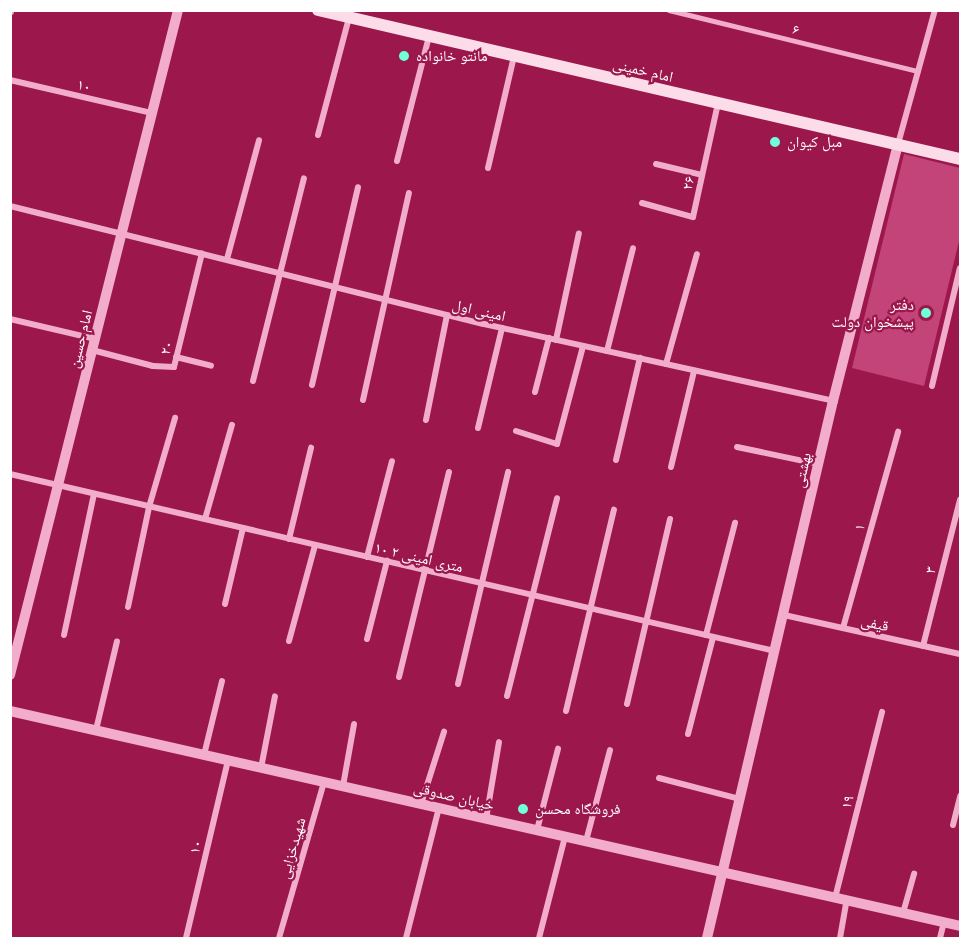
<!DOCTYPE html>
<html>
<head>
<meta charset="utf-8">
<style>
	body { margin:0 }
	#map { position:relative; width:971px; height:949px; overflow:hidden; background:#9b174c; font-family:Poppins,"Noto Naskh Arabic",sans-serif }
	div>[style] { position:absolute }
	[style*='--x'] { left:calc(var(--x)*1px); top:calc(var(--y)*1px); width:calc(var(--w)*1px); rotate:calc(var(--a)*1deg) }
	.building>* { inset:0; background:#c34478 }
	.service>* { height:4.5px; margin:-2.25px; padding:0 2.25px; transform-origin:2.25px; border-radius:2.25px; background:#f2adca }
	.minor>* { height:6px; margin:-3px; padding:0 3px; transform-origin:3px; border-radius:3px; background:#f2adca }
	.tertiary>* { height:10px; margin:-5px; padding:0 5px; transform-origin:5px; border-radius:5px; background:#f2adca }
	.secondary>* { height:12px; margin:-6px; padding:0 6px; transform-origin:6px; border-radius:6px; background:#fcdce9 }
	.dots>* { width:16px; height:16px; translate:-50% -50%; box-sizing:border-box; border:3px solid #9b174c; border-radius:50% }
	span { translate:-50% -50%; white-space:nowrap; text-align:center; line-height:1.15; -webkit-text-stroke:4.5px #9b174c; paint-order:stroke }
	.street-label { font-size:15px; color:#fff }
	.poi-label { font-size:15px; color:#fff }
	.left { translate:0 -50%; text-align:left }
	.right { translate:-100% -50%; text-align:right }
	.frame { position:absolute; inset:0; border:12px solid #fff; pointer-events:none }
</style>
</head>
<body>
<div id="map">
	<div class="building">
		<div style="clip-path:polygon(904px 154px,960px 168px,960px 237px,924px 386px,852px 368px)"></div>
	</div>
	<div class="service">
		<div style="--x:669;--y:10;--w:256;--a:13.8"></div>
	</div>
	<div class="minor">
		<div style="--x:11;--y:12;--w:2;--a:-90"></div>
		<div style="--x:10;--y:80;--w:146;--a:13.1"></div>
		<div style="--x:318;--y:135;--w:121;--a:-75.2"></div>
		<div style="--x:898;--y:144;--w:139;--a:-74.6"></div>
		<div style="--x:397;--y:161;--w:129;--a:-75.6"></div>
		<div style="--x:656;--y:164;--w:47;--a:13.4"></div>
		<div style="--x:488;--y:168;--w:115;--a:-76.9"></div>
		<div style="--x:642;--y:203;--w:53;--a:15.4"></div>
		<div style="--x:693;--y:217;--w:117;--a:-77.6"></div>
		<div style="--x:10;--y:206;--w:488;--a:14"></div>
		<div style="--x:484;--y:324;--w:357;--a:12.4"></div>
		<div style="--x:227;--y:259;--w:123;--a:-74.9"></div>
		<div style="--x:10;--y:319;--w:87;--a:13.2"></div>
		<div style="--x:556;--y:340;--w:109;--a:-77.9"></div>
		<div style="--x:92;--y:350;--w:63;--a:14.7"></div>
		<div style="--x:153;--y:366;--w:21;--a:3"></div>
		<div style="--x:174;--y:367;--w:117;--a:-76.2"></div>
		<div style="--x:607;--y:351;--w:106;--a:-75.8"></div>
		<div style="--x:176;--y:357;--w:36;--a:14"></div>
		<div style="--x:666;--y:364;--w:114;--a:-74.3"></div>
		<div style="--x:253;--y:381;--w:209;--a:-75.9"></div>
		<div style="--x:312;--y:385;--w:203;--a:-76.9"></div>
		<div style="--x:932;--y:386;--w:121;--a:-76.7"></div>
		<div style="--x:535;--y:392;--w:56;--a:-75.5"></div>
		<div style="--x:363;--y:400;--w:212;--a:-77.5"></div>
		<div style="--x:426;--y:420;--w:107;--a:-78.7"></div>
		<div style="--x:478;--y:428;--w:103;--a:-76.5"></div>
		<div style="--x:516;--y:431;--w:43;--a:17.6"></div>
		<div style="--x:557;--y:444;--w:101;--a:-75.1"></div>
		<div style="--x:737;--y:447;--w:83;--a:11.9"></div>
		<div style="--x:616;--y:460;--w:105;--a:-76.8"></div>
		<div style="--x:671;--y:467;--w:99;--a:-76.5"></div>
		<div style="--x:10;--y:474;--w:785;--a:13.03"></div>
		<div style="--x:205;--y:519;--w:98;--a:-74"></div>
		<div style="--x:289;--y:539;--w:94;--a:-76.4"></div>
		<div style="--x:367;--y:557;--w:99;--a:-75.4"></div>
		<div style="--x:225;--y:604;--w:78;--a:-76.7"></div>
		<div style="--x:128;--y:607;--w:102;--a:-78.1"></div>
		<div style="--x:149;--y:507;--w:93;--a:-73.7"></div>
		<div style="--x:784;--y:615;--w:180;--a:12.5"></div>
		<div style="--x:843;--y:628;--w:204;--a:-74.3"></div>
		<div style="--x:64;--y:635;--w:144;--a:-78"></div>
		<div style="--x:706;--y:635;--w:116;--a:-75.5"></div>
		<div style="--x:367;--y:639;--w:81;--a:-75.6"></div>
		<div style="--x:289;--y:641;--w:99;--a:-74.8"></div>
		<div style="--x:923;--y:646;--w:151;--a:-75.8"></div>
		<div style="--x:399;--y:677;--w:211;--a:-76.3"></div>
		<div style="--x:458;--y:684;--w:218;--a:-76.7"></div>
		<div style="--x:507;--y:696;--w:204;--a:-75.8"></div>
		<div style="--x:627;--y:704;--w:190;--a:-76.9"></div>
		<div style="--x:566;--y:711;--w:207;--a:-76.6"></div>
		<div style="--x:96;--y:730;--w:91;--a:-76.7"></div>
		<div style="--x:688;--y:734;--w:100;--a:-75.5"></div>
		<div style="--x:204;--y:755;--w:76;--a:-76.3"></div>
		<div style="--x:261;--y:768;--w:73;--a:-79"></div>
		<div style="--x:659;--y:778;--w:84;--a:14.5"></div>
		<div style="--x:343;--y:786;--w:63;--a:-79.9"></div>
		<div style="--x:421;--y:804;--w:76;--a:-72.3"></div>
		<div style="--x:486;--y:819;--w:78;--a:-80.4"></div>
		<div style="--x:953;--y:825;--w:30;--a:-76"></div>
		<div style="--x:537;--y:830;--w:84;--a:-75.5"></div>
		<div style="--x:586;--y:841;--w:94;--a:-75.2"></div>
		<div style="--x:835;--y:898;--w:192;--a:-75.8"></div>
		<div style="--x:903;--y:913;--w:41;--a:-74.2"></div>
		<div style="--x:186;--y:938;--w:183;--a:-76.7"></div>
		<div style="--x:279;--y:938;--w:162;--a:-73.9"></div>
		<div style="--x:406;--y:938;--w:134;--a:-75.8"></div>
		<div style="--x:539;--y:938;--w:104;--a:-75.6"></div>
		<div style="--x:840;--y:938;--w:39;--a:-80"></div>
		<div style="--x:940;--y:938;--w:16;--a:-76"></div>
	</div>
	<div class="tertiary">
		<div style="--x:10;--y:675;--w:686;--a:-75.82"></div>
		<div style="--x:10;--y:711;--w:974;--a:12.75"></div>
		<div style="--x:707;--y:938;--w:552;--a:-76.8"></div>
		<div style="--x:833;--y:401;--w:264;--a:-75.8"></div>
	</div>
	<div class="secondary">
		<div style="--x:318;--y:10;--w:659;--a:13.07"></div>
	</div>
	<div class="dots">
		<div style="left:404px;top:56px;background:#6effdb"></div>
		<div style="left:775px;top:142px;background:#6effdb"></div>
		<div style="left:926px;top:313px;background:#6effdb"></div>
		<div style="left:523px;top:809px;background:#6effdb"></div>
	</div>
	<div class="street-label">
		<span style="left:796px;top:29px;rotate:14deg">۶</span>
		<span style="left:643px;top:70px;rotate:13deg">امام خمینی</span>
		<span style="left:84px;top:85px;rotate:13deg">۱۰</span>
		<span style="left:688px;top:183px;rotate:-78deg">۲۶</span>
		<span style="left:479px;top:310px;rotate:13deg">امینی اول</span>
		<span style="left:80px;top:339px;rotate:-76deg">امام حسین</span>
		<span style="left:166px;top:348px;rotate:-76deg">۲۰</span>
		<span style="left:802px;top:470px;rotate:-77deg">بهشتی</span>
		<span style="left:859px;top:527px;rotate:-74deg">۱</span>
		<span style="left:419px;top:557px;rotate:13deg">۱۰ متری امینی ۲</span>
		<span style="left:930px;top:570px;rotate:-76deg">۳</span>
		<span style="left:875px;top:623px;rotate:13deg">قیفی</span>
		<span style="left:454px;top:796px;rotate:13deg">خیابان صدوقی</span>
		<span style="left:847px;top:802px;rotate:-76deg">۱۹</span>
		<span style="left:195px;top:847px;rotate:-77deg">۱۰</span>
		<span style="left:292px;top:848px;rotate:-74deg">شهیدخزایی</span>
	</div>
	<div class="poi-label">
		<span class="left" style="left:416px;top:56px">مانتو خانواده</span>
		<span class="left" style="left:787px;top:142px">مبل کیوان</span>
		<span class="right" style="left:914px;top:313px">دفتر<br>پیشخوان دولت</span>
		<span class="left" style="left:535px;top:809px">فروشگاه محسن</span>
	</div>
	<div class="frame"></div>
</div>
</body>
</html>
